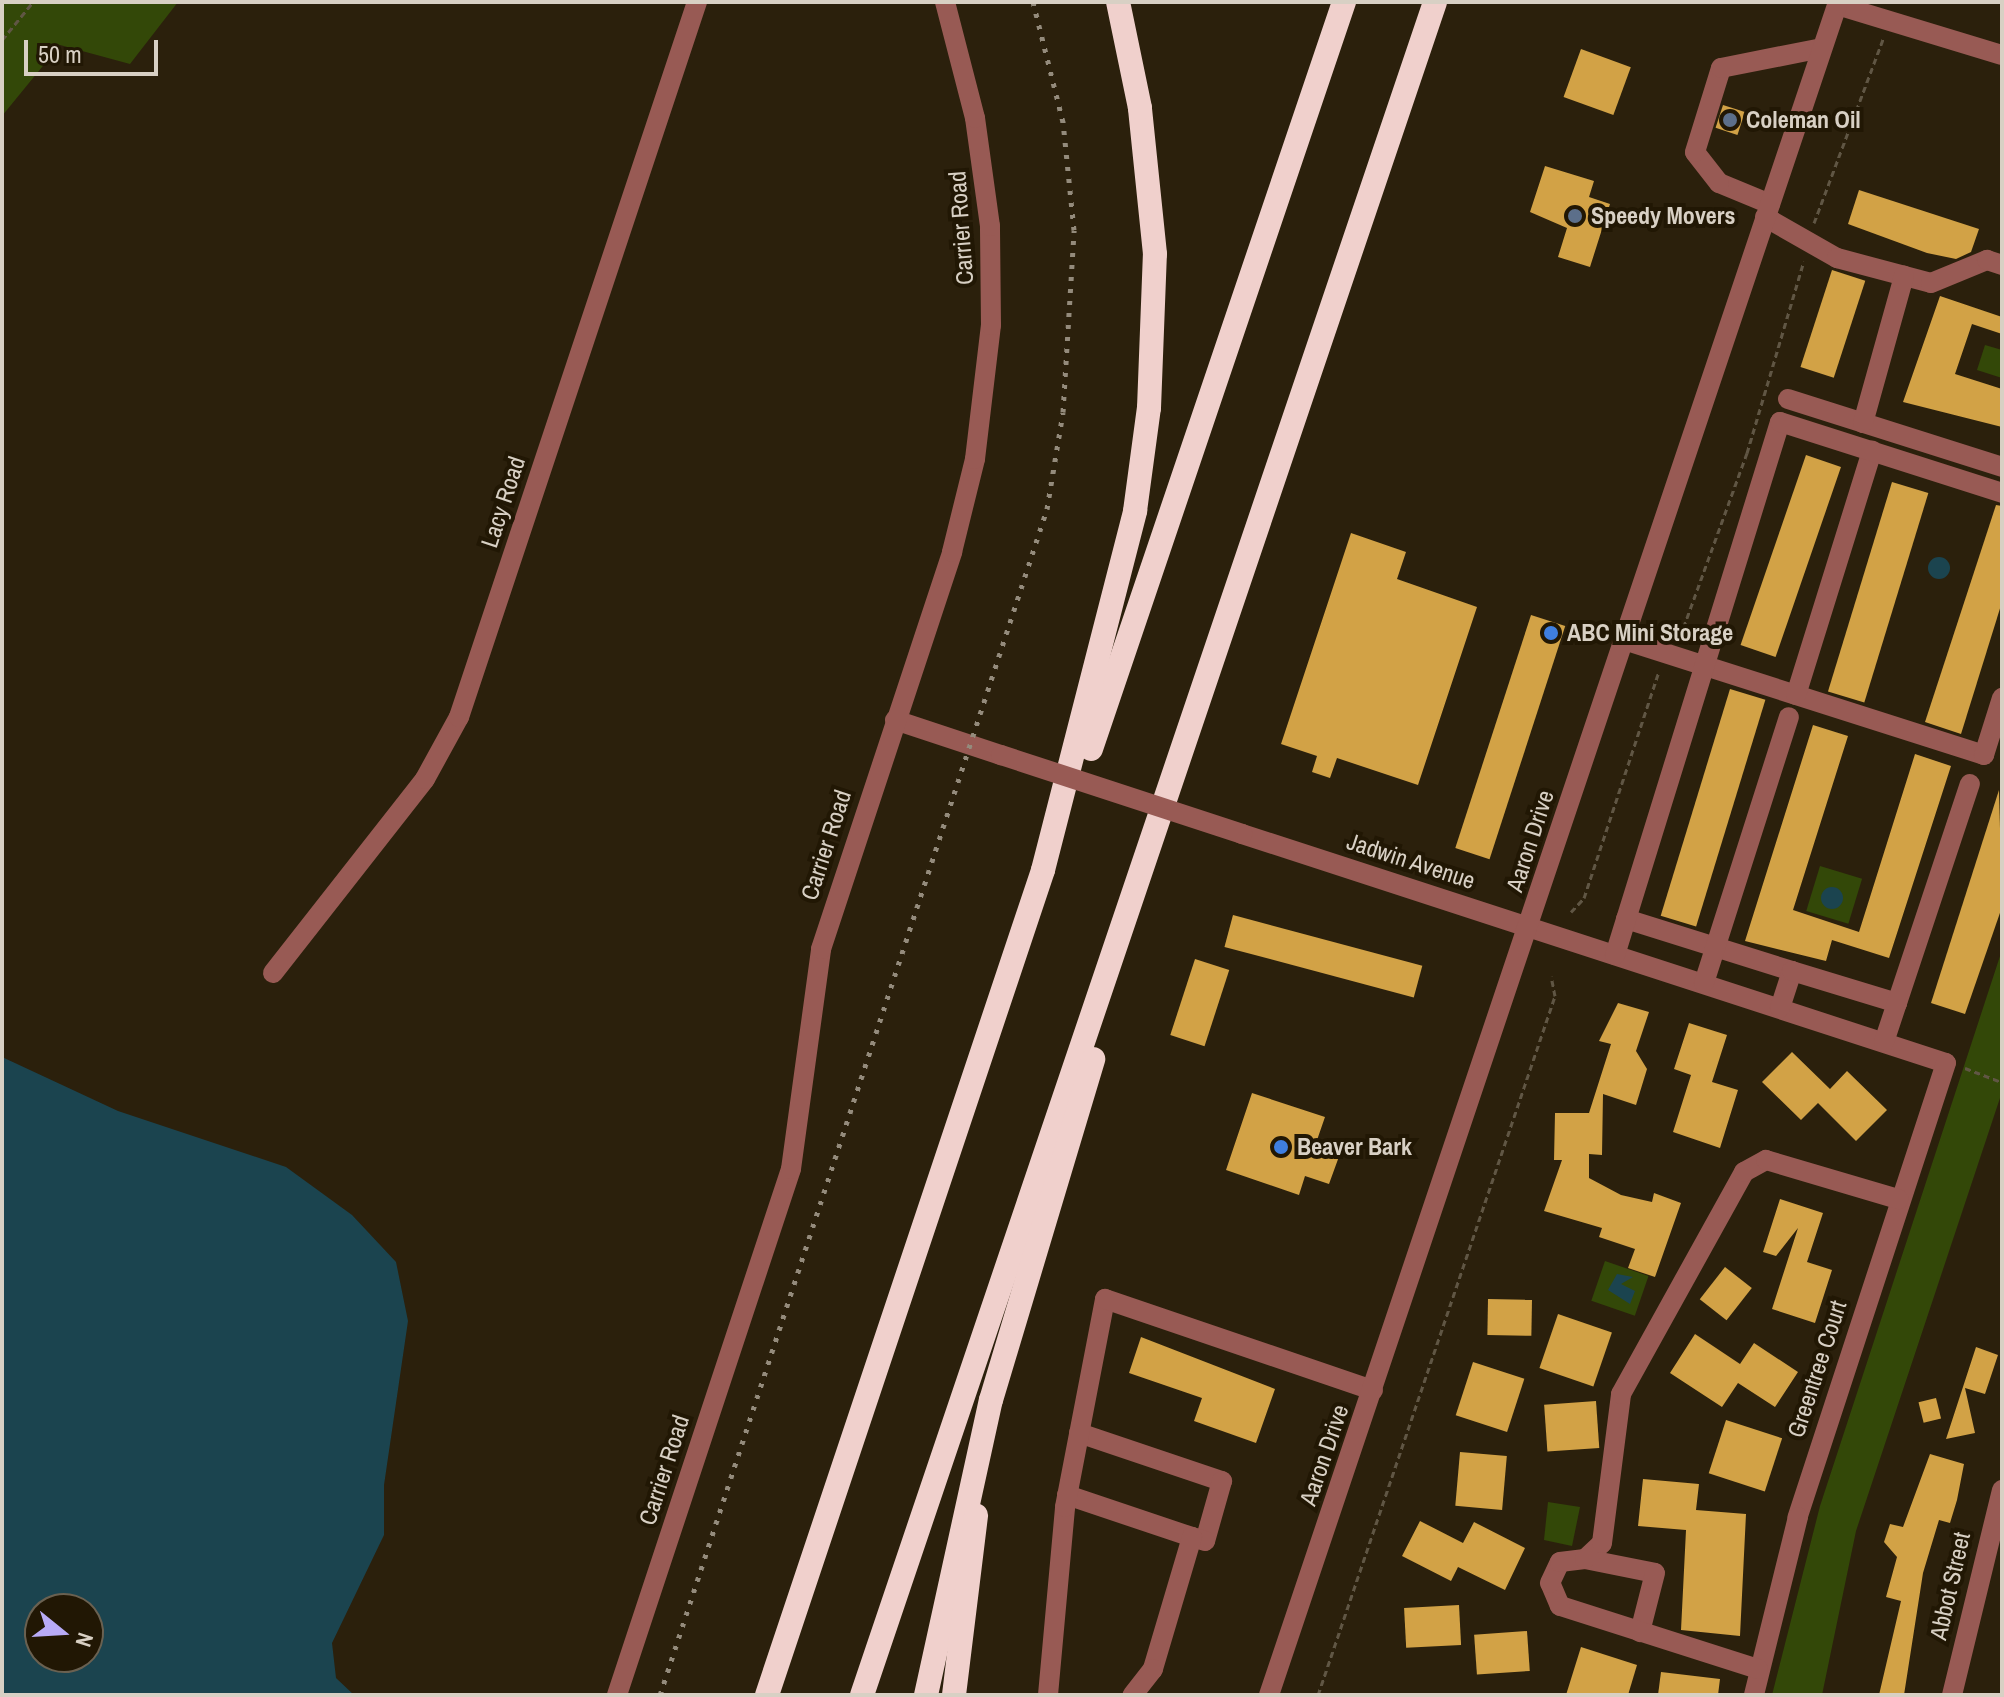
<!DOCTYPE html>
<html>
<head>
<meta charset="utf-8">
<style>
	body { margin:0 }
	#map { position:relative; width:2004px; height:1697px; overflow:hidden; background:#2b200c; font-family:"Archivo Narrow",sans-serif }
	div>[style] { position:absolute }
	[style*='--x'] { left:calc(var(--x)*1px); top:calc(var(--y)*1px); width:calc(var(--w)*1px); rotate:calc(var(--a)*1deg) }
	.green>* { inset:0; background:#334808; transform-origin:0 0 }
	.water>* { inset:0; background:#1b444f }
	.round { border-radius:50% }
	.building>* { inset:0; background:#d2a246; transform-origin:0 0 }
	.path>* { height:3px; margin-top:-1.5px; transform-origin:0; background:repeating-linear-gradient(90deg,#605644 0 6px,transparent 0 10px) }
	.minor>* { height:20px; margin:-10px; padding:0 10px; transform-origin:10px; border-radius:10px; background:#985a54 }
	.highway>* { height:24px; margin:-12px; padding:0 12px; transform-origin:12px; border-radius:12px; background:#f0d0cc }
	.rail>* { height:5px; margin-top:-2.5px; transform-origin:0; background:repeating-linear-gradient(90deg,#948b7c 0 4px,transparent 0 12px) }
	.minor-bridge>* { height:20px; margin:-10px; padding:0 10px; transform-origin:10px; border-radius:10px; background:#985a54 }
	.dots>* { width:22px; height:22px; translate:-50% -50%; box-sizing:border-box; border:4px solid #211704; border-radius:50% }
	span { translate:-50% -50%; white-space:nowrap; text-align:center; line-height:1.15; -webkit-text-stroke:8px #211704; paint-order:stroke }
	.poi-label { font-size:24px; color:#d8d0c4; font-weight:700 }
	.left { translate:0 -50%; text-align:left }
	.street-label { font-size:24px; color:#d8d0c4 }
	.frame { position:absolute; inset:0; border:4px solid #d8d0c4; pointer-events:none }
	.north { position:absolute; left:24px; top:1593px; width:80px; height:80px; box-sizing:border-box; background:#211704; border:2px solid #6a6151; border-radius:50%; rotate:108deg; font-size:22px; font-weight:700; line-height:32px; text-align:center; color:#d8d0c4 }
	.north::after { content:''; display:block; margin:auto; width:28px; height:36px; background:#b8abf7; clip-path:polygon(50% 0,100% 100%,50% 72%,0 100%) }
	.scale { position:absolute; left:24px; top:40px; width:134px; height:36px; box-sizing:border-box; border:4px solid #d8d0c4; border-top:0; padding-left:10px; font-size:24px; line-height:28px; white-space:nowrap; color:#d8d0c4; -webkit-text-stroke:6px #211704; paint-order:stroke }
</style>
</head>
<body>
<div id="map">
	<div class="green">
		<div style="clip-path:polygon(2px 2px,178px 2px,130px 64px,60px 45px,2px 116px)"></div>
		<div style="clip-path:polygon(1985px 345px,2002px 350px,2002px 378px,1977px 370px)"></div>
		<div style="left:1820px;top:866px;width:44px;height:47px;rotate:17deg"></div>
		<div style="clip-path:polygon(2002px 950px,2002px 1092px,1856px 1531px,1822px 1695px,1772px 1695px,1820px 1506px)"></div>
		<div style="left:1605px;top:1261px;width:46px;height:42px;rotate:19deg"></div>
		<div style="clip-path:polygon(1548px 1502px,1580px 1507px,1572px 1546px,1544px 1540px)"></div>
	</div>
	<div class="water">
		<div class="round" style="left:1928px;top:557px;width:22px;height:22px"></div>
		<div class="round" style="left:1821px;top:887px;width:22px;height:22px"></div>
		<div style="clip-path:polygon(evenodd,2px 1057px,118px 1111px,286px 1167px,352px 1215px,396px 1262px,408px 1321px,384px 1485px,384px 1535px,332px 1643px,336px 1678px,354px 1695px,2px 1695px,2px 1057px,40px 1609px,88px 1609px,88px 1657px,40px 1657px,40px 1609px)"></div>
		<div style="clip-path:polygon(1617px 1274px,1633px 1277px,1621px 1284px,1635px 1291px,1630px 1304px,1608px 1290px)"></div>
	</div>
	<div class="building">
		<div style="left:1581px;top:49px;width:53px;height:51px;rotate:20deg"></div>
		<div style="left:1723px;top:105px;width:23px;height:24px;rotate:18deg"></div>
		<div style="clip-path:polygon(1545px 166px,1594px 181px,1589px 197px,1610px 204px,1590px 267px,1558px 257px,1567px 228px,1530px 212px)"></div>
		<div style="clip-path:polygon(1859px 190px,1979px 229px,1971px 252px,1956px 259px,1927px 253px,1848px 224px)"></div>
		<div style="left:1832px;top:270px;width:35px;height:102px;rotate:18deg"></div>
		<div style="clip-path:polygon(1940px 296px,2002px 317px,2002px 334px,1972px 324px,1955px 374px,2002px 389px,2002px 427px,1903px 402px)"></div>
		<div style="left:1806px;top:455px;width:37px;height:201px;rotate:19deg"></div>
		<div style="left:1892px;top:482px;width:38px;height:219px;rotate:17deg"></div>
		<div style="clip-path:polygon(1996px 505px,2002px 506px,2002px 602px,1961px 734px,1925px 722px)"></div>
		<div style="clip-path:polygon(1351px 533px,1406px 552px,1397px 579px,1477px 607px,1418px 785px,1337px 758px,1330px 778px,1312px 772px,1317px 756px,1281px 744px)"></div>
		<div style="left:1531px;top:615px;width:36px;height:245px;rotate:18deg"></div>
		<div style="left:1730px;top:689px;width:37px;height:237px;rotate:17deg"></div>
		<div style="clip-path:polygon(1813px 725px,1848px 736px,1793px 910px,1859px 932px,1915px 754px,1951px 766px,1889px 958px,1832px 940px,1826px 961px,1745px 941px)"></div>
		<div style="clip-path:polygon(1999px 790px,2002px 907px,1965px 1014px,1931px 1003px)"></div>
		<div style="left:1233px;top:915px;width:196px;height:33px;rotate:15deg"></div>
		<div style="left:1195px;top:959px;width:36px;height:80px;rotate:18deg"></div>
		<div style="clip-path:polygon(1618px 1003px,1649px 1012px,1636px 1051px,1647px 1069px,1636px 1105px,1603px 1094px,1602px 1155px,1589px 1154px,1589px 1178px,1621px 1195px,1652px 1202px,1654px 1193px,1681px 1203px,1655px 1277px,1628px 1268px,1635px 1249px,1599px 1237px,1602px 1228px,1544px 1211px,1562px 1160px,1554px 1160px,1555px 1113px,1589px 1113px,1611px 1044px,1599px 1041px)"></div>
		<div style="clip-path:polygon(1689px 1023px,1727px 1035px,1712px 1082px,1738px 1090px,1720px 1148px,1673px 1132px,1691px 1075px,1674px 1069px)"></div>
		<div style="clip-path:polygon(1792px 1052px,1830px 1089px,1847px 1071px,1887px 1110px,1856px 1141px,1818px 1103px,1801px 1120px,1762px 1082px)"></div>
		<div style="clip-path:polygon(1252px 1093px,1325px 1117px,1316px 1143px,1341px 1151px,1329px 1184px,1305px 1176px,1299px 1195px,1226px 1170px)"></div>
		<div style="clip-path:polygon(1780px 1199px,1823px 1213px,1807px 1262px,1832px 1270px,1815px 1323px,1772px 1309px,1798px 1228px,1776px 1256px,1763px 1252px)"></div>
		<div style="left:1725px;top:1267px;width:34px;height:41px;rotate:38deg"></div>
		<div style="left:1488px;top:1299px;width:44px;height:36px;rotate:1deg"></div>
		<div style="left:1558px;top:1314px;width:57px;height:57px;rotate:19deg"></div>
		<div style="clip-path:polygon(1695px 1334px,1740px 1364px,1754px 1343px,1798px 1372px,1775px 1407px,1738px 1383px,1722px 1407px,1670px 1373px)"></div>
		<div style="clip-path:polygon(1141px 1337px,1275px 1389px,1256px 1443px,1194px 1421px,1202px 1398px,1129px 1373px)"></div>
		<div style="clip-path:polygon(1976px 1347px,1998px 1355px,1985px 1394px,1965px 1388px,1975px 1433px,1946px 1439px)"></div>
		<div style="left:1473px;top:1362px;width:54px;height:56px;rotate:18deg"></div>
		<div style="left:1936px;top:1398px;width:21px;height:18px;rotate:76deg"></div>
		<div style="left:1596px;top:1401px;width:47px;height:52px;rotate:86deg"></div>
		<div style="left:1726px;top:1420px;width:59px;height:56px;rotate:18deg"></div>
		<div style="left:1460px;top:1452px;width:47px;height:54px;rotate:5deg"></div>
		<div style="clip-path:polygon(1930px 1454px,1964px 1464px,1957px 1500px,1950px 1523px,1939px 1520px,1923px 1573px,1904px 1695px,1879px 1695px,1901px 1601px,1886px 1597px,1897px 1557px,1884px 1542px,1890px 1524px,1903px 1527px)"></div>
		<div style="clip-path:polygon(1643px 1479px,1699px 1484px,1696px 1510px,1746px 1514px,1740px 1636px,1681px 1630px,1686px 1530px,1638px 1526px)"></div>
		<div style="clip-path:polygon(1420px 1521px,1463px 1543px,1474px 1522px,1525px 1548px,1505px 1590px,1458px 1567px,1451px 1581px,1402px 1556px)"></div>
		<div style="left:1459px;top:1605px;width:40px;height:55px;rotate:87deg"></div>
		<div style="left:1527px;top:1631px;width:40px;height:53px;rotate:86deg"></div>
		<div style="clip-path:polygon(1581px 1647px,1637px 1665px,1628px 1695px,1566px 1695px)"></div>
		<div style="clip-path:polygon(1661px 1672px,1720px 1679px,1718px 1695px,1658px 1695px)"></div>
	</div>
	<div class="path">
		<div style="--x:2;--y:40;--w:49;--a:-50.8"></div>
		<div style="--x:1814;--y:223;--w:197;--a:-69.4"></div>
		<div style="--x:1680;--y:637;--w:196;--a:-70"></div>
		<div style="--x:1747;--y:453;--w:200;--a:-73.5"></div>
		<div style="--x:1571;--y:912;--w:19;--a:-47"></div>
		<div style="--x:1584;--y:898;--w:239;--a:-71.7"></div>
		<div style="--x:1965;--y:1068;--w:40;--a:21"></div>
		<div style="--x:1318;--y:1695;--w:738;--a:-71.27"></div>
		<div style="--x:1555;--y:996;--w:20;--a:-101"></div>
	</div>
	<div class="minor">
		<div style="--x:1837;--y:5;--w:172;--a:16.9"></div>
		<div style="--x:1770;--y:204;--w:55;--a:-157.6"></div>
		<div style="--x:1719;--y:183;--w:39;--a:-128"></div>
		<div style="--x:1695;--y:152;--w:88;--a:-72.8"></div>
		<div style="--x:1721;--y:68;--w:103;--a:-11.2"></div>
		<div style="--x:1765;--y:217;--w:83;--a:29.7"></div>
		<div style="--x:1837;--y:258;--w:97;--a:14.9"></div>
		<div style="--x:1931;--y:283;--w:61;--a:-22.3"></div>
		<div style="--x:1987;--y:260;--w:16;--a:18"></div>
		<div style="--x:1788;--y:399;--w:225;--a:17.6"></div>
		<div style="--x:1863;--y:423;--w:153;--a:-74.4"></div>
		<div style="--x:1624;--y:640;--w:378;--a:17.7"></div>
		<div style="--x:1984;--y:755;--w:60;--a:-72.5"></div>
		<div style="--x:1796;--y:695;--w:256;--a:-72.7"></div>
		<div style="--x:895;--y:720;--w:112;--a:18.3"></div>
		<div style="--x:1242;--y:834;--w:740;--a:18.02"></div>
		<div style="--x:1946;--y:1063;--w:478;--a:108.1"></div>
		<div style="--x:1798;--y:1517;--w:183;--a:103.9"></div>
		<div style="--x:1626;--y:919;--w:174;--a:17.4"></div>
		<div style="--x:1615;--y:955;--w:558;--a:-72.8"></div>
		<div style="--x:1780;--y:422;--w:233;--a:17.7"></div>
		<div style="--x:273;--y:973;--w:246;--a:-51.9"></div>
		<div style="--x:425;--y:779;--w:71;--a:-61.3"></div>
		<div style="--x:459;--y:717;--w:754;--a:-71.59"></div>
		<div style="--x:1704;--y:983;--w:279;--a:-72.3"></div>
		<div style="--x:1780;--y:1008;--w:39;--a:-72"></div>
		<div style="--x:1792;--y:971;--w:110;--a:16.9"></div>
		<div style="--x:1884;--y:1042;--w:272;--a:-71.6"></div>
		<div style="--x:1079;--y:1433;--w:151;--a:18.6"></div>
		<div style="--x:1222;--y:1481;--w:62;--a:105.8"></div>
		<div style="--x:1205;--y:1541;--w:14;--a:-163"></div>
		<div style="--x:1067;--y:1495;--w:132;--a:18.6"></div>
		<div style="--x:1192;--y:1537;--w:138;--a:106.5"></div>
		<div style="--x:1153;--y:1669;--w:33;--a:128"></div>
		<div style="--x:1585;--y:1559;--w:71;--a:11.3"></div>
		<div style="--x:1655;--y:1573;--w:61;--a:104.3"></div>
		<div style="--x:1758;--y:1669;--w:208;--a:-162.3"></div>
		<div style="--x:1560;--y:1606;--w:25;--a:-113"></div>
		<div style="--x:1550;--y:1583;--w:23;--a:-65"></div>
		<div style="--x:1560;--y:1562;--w:25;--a:-7"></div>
		<div style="--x:1585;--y:1559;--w:23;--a:-43"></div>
		<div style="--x:1602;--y:1543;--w:150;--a:-82.7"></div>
		<div style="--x:1621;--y:1394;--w:254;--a:-61"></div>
		<div style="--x:1744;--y:1172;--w:25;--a:-29"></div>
		<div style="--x:1766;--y:1160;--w:138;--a:16.5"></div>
		<div style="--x:617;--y:1695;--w:554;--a:-71.7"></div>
		<div style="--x:791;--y:1169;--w:222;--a:-82.2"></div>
		<div style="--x:821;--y:949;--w:418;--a:-71.7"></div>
		<div style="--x:952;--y:552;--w:96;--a:-76.1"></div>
		<div style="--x:975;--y:459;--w:135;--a:-83.2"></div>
		<div style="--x:991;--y:325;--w:99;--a:-90.6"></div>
		<div style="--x:990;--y:226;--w:109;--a:-97.9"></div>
		<div style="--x:975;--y:118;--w:120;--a:-104.5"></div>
		<div style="--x:1048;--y:1695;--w:189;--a:-84.8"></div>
		<div style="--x:1065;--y:1507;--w:212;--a:-79.1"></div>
		<div style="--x:1105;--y:1299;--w:283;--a:18.8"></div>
		<div style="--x:1269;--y:1695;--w:1786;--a:-71.42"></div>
		<div style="--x:1952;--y:1695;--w:211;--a:-76.3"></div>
	</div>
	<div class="highway">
		<div style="--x:1091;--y:749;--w:789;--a:-71.29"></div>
		<div style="--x:767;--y:1695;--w:870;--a:-71.5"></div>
		<div style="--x:1043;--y:870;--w:371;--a:-75.6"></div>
		<div style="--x:1135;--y:511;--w:104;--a:-82.3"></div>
		<div style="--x:1149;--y:408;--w:154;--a:-87.8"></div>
		<div style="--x:1155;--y:254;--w:147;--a:-95.9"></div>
		<div style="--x:1140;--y:108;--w:108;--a:-101.7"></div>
		<div style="--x:862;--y:1695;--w:1787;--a:-71.3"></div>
		<div style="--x:926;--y:1695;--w:302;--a:-77.6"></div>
		<div style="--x:991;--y:1400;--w:356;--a:-73.3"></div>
		<div style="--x:954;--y:1695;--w:181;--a:-83"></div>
	</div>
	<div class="rail">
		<div style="--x:660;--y:1695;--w:1248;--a:-71.93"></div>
		<div style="--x:1047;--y:509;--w:98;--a:-80.6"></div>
		<div style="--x:1063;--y:412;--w:182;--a:-86.5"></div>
		<div style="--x:1074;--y:230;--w:109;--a:-95.8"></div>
		<div style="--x:1063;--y:122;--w:124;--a:-104"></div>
	</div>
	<div class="minor-bridge">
		<div style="--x:1001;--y:755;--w:254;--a:18.1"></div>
	</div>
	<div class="dots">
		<div style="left:1730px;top:120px;background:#5c6f8a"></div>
		<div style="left:1575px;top:216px;background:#5c6f8a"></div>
		<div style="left:1551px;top:633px;background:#3f7fe0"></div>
		<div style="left:1281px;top:1147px;background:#3f7fe0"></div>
	</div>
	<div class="poi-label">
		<span class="left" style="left:1746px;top:120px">Coleman Oil</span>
		<span class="left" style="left:1591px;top:216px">Speedy Movers</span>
		<span class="left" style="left:1567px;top:633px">ABC Mini Storage</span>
		<span class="left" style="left:1297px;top:1147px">Beaver Bark</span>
	</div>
	<div class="street-label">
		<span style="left:961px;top:228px;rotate:-94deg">Carrier Road</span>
		<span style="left:503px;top:502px;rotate:-72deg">Lacy Road</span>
		<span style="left:1530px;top:841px;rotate:-72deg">Aaron Drive</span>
		<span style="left:826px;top:845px;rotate:-72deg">Carrier Road</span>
		<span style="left:1411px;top:861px;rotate:18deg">Jadwin Avenue</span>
		<span style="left:1817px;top:1369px;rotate:-72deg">Greentree Court</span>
		<span style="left:1324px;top:1455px;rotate:-71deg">Aaron Drive</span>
		<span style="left:664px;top:1470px;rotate:-72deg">Carrier Road</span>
		<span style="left:1950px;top:1586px;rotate:-77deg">Abbot Street</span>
	</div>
	<div class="frame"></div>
	<div class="north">N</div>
	<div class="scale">50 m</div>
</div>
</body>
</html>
